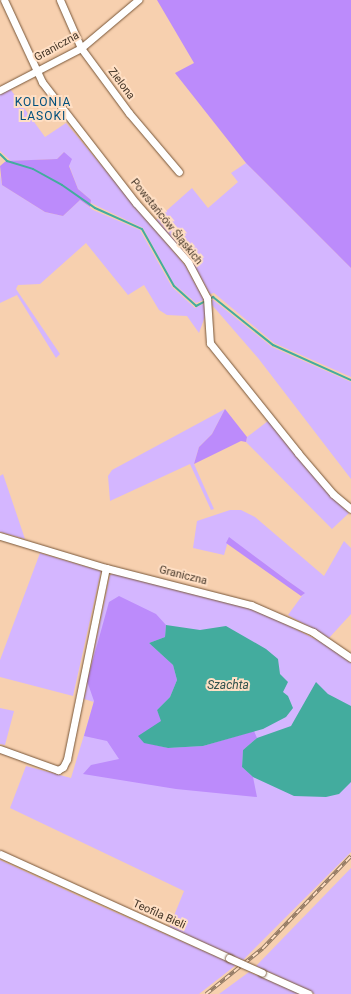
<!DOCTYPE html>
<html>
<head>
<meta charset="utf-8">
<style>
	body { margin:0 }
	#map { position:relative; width:351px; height:994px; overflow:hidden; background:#f7d0af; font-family:Roboto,sans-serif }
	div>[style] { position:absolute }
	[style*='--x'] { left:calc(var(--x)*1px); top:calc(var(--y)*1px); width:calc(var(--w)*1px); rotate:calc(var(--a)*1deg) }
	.green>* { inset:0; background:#d4b6ff }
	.forest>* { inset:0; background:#bc8bfb }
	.water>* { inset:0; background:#43ac9e }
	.stream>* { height:2px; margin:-1px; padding:0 1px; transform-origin:1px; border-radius:1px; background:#43ac9e }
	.roads { filter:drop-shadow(0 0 1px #785638) drop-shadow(0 0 1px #785638) }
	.minor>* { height:7px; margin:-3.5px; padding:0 3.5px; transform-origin:3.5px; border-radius:3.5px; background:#fff }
	.rail>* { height:3.5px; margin-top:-1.75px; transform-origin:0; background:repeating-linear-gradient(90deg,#ffdfc4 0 6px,#937a63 0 12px); box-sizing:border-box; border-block:1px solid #937a63 }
	.bridges { filter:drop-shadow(0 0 1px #785638) drop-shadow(0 0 1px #785638) }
	.minor-bridge>* { height:7px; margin:-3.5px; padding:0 3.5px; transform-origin:3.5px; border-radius:3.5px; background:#fff }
	span { translate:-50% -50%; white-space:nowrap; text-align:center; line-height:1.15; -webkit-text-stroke:4px #ffdfc4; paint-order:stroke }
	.street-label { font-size:11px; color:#463729 }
	.neighbourhood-label { font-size:12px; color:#004f7c; letter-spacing:1px }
	.water-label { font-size:12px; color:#32524d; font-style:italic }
</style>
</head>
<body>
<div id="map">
	<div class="green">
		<div style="clip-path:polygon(8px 86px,45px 137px,66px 123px,185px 265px,204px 300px,196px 303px,174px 284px,143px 228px,91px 203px,91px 200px,78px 189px,64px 152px,57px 159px,11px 161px,0 151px,0 92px)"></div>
		<div style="clip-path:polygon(246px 163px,351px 268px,351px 377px,274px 343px,214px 293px,210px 294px,195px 267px,156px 220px,192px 188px,208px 208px,238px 182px,231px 173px)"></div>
		<div style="clip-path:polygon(0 174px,2px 185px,45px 212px,63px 216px,80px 200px,93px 210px,140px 230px,172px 287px,195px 308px,205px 303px,207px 311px,199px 333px,187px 316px,167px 315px,159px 310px,144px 285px,128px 295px,86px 243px,40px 284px,18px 285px,16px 289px,60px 354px,56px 358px,17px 295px,0 303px)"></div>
		<div style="clip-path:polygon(212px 299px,272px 347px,351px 382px,351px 479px,258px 358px,212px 305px)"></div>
		<div style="clip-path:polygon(225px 409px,212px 434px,199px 447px,194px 464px,214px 509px,211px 510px,190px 464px,110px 501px,108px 476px,112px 470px)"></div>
		<div style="clip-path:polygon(268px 421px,334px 499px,349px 513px,332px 529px,246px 442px,247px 437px)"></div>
		<div style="clip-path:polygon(3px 474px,25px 539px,0 532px,0 476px)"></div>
		<div style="clip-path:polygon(230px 510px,241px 510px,255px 517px,324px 576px,344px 541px,351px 548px,351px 614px,329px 638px,288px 615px,304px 593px,229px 538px,224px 555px,193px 548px,197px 521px)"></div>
		<div style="clip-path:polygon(40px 553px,101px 571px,73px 696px,0 677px,0 660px)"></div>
		<div style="clip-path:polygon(116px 573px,256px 609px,327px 645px,351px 663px,351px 852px,243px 960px,169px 928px,184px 891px,10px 808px,26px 766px,71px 778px,94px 702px,84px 699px,110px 575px)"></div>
		<div style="clip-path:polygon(0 708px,14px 711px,5px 745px,0 744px)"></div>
		<div style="clip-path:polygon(0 860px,94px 903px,236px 965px,199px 994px,0 994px)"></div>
		<div style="clip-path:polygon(351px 868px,351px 994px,315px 994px,256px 966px)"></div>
		<div style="clip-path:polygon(249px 972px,302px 994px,219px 994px)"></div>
	</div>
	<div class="forest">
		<div style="clip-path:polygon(157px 0,351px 0,351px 268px,246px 163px,175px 73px,194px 63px)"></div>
		<div style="clip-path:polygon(64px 152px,72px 159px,69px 166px,78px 189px,91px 200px,90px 207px,80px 200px,63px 216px,45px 212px,2px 185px,0 166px,6px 161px,57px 159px)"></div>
		<div style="clip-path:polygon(225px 409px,247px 437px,246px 442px,241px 441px,194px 464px,199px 447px,212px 434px)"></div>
		<div style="clip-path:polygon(229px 537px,288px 581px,305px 593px,301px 596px,226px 543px)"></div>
		<div style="clip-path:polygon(119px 596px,156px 614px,166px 625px,165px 637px,149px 643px,173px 665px,177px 680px,170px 697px,157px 710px,162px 721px,143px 742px,168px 748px,203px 746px,254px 731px,257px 738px,243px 750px,242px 767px,253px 777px,257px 797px,176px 789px,83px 774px,91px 765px,119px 759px,107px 741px,84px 736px,94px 701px,87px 681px,109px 602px)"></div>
	</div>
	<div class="water">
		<div style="clip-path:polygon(166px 625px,200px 630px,226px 626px,266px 649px,278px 659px,280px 674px,288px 682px,283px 692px,288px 696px,293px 708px,286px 717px,263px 729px,203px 746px,168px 748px,144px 743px,138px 736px,161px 721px,157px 710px,170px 697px,177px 680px,173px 665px,149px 643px,165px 637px)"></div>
		<div style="clip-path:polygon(316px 682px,328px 694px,351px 706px,351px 782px,339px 794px,326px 797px,294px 796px,253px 777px,242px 767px,243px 750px,257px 738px,291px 726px)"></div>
	</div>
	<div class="stream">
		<div style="--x:0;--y:154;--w:10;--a:45"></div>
		<div style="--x:7;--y:161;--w:27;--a:17"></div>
		<div style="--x:33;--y:169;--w:33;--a:29"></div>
		<div style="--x:62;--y:185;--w:40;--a:34.9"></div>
		<div style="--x:95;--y:208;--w:51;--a:24.1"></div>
		<div style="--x:142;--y:229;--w:65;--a:60.7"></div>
		<div style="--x:174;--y:286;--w:30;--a:42"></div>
		<div style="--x:196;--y:306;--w:9;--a:-27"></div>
		<div style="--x:210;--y:299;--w:4;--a:-34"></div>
		<div style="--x:213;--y:297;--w:77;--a:38.7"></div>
		<div style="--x:273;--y:345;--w:85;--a:24.2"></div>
	</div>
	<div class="roads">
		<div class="minor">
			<div style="--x:4;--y:0;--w:90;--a:65.1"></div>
			<div style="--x:42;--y:82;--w:153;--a:52.2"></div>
			<div style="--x:136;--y:203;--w:79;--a:48.6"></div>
			<div style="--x:188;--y:262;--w:41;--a:62.2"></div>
			<div style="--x:207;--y:298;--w:45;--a:86.2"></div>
			<div style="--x:210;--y:343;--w:141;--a:51.3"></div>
			<div style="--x:298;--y:453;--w:54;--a:49.5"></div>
			<div style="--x:333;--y:494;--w:23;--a:40"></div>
			<div style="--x:60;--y:0;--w:52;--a:66.4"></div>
			<div style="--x:81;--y:48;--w:81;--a:53.6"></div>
			<div style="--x:129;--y:113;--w:77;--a:49.7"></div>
			<div style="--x:0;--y:90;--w:91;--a:-27.4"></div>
			<div style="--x:81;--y:48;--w:75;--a:-40.1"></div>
			<div style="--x:0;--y:536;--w:111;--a:16.8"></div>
			<div style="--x:106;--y:568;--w:150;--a:14.3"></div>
			<div style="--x:251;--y:605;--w:68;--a:23.5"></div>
			<div style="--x:313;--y:632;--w:46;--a:34.4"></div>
			<div style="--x:0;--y:749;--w:62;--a:19.9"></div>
			<div style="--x:58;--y:770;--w:6;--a:-31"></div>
			<div style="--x:63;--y:767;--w:9;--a:-63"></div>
			<div style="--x:67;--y:759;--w:195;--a:-78.5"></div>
			<div style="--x:0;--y:854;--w:252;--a:24.4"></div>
			<div style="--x:262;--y:973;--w:51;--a:24.1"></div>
		</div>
	</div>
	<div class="rail">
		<div style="--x:206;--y:994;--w:73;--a:-38.9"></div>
		<div style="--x:263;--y:948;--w:127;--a:-46.3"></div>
	</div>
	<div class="bridges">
		<div class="minor-bridge">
			<div style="--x:229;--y:958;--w:36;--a:24"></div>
		</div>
	</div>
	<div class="street-label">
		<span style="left:57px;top:47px;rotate:-29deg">Graniczna</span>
		<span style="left:121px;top:84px;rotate:53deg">Zielona</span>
		<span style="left:166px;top:222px;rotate:51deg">Powstańców Śląskich</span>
		<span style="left:183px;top:576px;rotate:14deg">Graniczna</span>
		<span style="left:159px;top:915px;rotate:24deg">Teofila Bieli</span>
	</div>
	<div class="neighbourhood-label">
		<span style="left:43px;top:110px">KOLONIA<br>LASOKI</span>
	</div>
	<div class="water-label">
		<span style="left:228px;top:686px">Szachta</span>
	</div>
</div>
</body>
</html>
